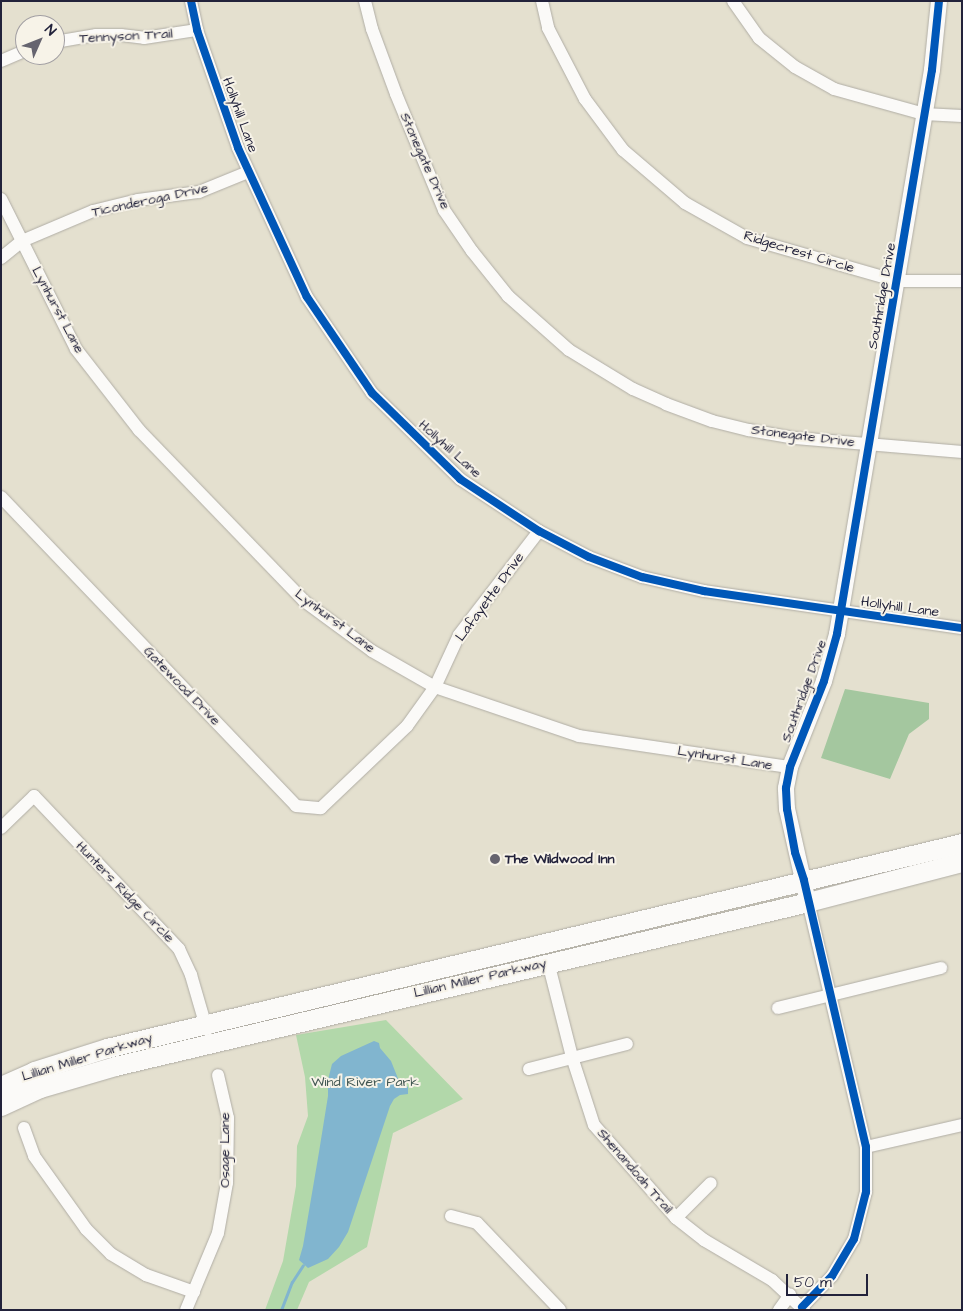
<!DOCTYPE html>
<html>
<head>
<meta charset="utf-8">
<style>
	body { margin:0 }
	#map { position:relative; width:963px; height:1311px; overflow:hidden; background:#e4e0cf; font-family:"Architects Daughter",sans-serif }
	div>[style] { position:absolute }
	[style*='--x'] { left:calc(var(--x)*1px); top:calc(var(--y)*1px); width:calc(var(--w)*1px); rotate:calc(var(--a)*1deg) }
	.green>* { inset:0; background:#b2d8aa }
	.forest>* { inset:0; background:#a4c79f }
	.water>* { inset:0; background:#81b5cf }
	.stream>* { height:3px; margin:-1.5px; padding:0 1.5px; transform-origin:1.5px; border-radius:1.5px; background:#81b5cf }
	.roads { filter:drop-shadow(0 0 1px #b0ada5) drop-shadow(0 0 1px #b0ada5) }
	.minor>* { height:12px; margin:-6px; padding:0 6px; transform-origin:6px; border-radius:6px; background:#fbfaf8 }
	.tertiary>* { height:16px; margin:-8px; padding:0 8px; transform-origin:8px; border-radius:8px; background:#fbfaf8 }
	.secondary>* { height:19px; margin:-9.5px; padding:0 9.5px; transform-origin:9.5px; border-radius:9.5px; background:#fbfaf8 }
	.cycleway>* { height:8px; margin:-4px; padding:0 4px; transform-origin:4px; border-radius:4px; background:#0057b8 }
	.dots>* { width:14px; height:14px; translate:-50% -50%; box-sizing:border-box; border:2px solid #f7f3e8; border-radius:50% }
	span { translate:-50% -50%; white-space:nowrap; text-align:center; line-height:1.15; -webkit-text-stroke:4px #f7f3e8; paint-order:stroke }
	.street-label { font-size:14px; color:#22223b }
	.poi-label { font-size:14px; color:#22223b; font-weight:700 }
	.left { translate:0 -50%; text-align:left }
	.park-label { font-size:14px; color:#415753 }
	.frame { position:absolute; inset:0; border:2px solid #22223b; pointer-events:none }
	.north { position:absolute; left:15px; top:15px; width:50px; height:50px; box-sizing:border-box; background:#f7f3e8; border:1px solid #a29fa3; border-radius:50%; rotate:46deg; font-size:14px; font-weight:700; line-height:20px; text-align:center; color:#22223b }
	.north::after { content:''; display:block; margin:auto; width:18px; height:22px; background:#66646f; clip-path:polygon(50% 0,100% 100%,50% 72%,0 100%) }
	.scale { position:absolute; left:786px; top:1274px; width:82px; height:22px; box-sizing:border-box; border:2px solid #22223b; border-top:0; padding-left:6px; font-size:15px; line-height:18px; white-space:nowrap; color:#22223b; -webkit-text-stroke:4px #f7f3e8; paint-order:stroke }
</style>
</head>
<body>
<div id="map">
	<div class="green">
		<div style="clip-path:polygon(386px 1020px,463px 1099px,393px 1133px,367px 1247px,309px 1282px,297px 1310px,265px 1310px,283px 1261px,296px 1186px,297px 1146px,308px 1116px,305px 1077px,296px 1035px)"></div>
	</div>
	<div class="forest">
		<div style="clip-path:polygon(845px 689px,929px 703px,929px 719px,909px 734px,890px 779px,821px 758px)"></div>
	</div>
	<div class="water">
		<div style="clip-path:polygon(374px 1041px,379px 1043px,380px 1048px,391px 1061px,399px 1081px,408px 1087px,408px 1094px,400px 1095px,394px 1099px,390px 1106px,348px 1232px,339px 1247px,328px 1259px,308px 1268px,299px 1260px,303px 1246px,319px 1152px,328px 1096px,328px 1080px,332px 1064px,341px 1056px)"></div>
	</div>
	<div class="stream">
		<div style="--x:281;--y:1310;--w:30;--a:-69"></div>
		<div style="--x:292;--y:1282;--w:20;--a:-57"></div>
	</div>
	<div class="roads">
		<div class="minor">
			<div style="--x:191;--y:1;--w:30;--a:78"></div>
			<div style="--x:197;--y:30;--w:125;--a:70.8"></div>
			<div style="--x:238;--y:148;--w:164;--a:65.2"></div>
			<div style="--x:307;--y:297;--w:116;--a:55.9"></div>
			<div style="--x:372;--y:393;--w:123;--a:44.3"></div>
			<div style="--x:460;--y:479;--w:95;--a:33.4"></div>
			<div style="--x:539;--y:531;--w:56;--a:27.5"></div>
			<div style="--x:589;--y:557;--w:57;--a:20.7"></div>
			<div style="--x:642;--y:577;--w:64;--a:12.7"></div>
			<div style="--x:704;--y:591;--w:261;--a:8.2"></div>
			<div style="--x:365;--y:1;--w:29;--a:76"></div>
			<div style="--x:372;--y:29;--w:69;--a:69.7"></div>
			<div style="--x:396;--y:94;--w:126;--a:67.5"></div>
			<div style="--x:444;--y:210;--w:50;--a:55.7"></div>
			<div style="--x:472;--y:251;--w:58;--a:51.3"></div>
			<div style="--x:508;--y:296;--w:81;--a:41.5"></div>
			<div style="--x:569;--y:350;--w:75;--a:31.4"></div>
			<div style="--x:633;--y:389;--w:36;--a:24"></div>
			<div style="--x:666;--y:404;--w:49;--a:20.3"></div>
			<div style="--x:712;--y:421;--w:38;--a:14"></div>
			<div style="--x:749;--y:430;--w:47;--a:9.9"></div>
			<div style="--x:795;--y:438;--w:168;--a:4.8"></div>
			<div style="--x:542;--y:1;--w:28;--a:77"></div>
			<div style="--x:548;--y:28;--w:80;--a:62.5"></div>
			<div style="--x:585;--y:99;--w:64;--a:53.3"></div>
			<div style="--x:623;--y:150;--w:82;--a:40.5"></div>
			<div style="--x:685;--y:203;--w:71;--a:29.4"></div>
			<div style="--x:747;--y:238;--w:156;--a:16"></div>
			<div style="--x:897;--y:281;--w:65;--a:0"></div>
			<div style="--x:733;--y:1;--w:45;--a:54.9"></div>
			<div style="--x:759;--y:38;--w:46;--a:38.9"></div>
			<div style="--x:795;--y:67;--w:45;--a:29.4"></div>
			<div style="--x:834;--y:89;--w:93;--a:15.5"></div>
			<div style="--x:924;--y:114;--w:38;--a:3"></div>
			<div style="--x:55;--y:42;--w:42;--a:-9.7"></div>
			<div style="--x:96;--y:35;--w:25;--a:0"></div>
			<div style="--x:121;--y:35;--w:23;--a:7"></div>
			<div style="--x:144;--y:38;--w:54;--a:-8.6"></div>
			<div style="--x:1;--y:61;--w:26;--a:-23"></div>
			<div style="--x:1;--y:199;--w:168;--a:63.4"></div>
			<div style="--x:76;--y:349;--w:103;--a:52.1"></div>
			<div style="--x:139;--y:430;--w:238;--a:46"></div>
			<div style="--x:304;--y:601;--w:84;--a:36.3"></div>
			<div style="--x:372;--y:651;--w:73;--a:29.7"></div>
			<div style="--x:435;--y:687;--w:152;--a:18.8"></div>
			<div style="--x:579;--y:736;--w:213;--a:8.4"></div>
			<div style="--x:1;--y:258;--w:27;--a:-39"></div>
			<div style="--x:22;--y:241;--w:77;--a:-22.9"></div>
			<div style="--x:93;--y:211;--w:46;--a:-13.7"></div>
			<div style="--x:138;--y:200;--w:62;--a:-7.5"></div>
			<div style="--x:199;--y:192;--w:53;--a:-22.2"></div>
			<div style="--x:1;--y:497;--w:427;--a:46.3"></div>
			<div style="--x:296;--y:806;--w:25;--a:5"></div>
			<div style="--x:321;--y:808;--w:119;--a:-43.6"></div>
			<div style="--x:407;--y:726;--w:48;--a:-54.3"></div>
			<div style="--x:435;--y:687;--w:57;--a:-65.2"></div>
			<div style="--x:459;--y:635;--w:131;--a:-52.4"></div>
			<div style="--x:1;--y:828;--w:46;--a:-44.1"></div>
			<div style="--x:34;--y:796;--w:211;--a:46.5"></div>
			<div style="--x:179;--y:949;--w:29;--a:65"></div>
			<div style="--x:191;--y:975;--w:57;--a:73.8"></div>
			<div style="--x:548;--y:962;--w:98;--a:75.8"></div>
			<div style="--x:572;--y:1057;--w:71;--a:72.1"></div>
			<div style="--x:594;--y:1125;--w:124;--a:48.6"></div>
			<div style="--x:676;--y:1218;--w:36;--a:38"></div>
			<div style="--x:704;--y:1240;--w:79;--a:30.5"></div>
			<div style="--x:772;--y:1280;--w:44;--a:43.2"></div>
			<div style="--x:778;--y:1008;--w:168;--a:-13.8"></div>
			<div style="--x:529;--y:1069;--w:101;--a:-14.3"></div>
			<div style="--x:24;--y:1128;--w:30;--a:70"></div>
			<div style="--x:34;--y:1156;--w:90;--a:54.5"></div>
			<div style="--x:86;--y:1229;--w:35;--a:45"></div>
			<div style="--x:111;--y:1254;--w:41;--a:31"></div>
			<div style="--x:146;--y:1275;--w:51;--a:19.5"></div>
			<div style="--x:866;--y:1147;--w:98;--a:-12.9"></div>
			<div style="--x:451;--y:1216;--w:27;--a:15"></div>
			<div style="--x:477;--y:1223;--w:120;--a:46.3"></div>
			<div style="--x:676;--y:1218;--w:49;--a:-45"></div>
			<div style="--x:802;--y:1307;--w:43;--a:-45.9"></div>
			<div style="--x:832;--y:1276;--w:43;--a:-59.3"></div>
			<div style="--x:854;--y:1239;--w:49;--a:-75.7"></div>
			<div style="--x:866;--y:1192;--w:45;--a:-90"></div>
			<div style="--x:866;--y:1147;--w:252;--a:-103.3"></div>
			<div style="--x:186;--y:1310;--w:83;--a:-67.4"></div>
			<div style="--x:218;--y:1233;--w:51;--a:-79.8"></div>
			<div style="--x:227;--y:1183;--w:65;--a:-89.1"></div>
			<div style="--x:228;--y:1118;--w:44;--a:-103.1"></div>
			<div style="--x:779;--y:1310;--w:19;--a:-54"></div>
		</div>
		<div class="tertiary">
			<div style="--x:808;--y:902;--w:95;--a:-102.7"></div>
			<div style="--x:787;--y:809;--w:21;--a:-93"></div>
			<div style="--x:786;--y:788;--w:21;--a:-79"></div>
			<div style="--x:790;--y:767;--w:92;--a:-68.4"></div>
			<div style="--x:824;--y:681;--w:49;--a:-74.5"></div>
			<div style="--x:837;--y:634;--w:572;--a:-80.44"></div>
			<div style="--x:932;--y:70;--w:69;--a:-84.2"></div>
		</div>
		<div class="secondary">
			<div style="--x:1;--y:1086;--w:36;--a:-24"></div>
			<div style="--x:34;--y:1071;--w:77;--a:-17.5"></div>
			<div style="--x:107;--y:1048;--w:879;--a:-13.48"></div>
			<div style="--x:1;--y:1106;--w:43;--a:-24.8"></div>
			<div style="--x:40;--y:1088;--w:78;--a:-16.3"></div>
			<div style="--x:115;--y:1066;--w:712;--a:-13.31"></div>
			<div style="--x:808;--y:902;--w:159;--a:-14.6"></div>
		</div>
	</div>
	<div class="cycleway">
		<div style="--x:191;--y:1;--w:30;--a:78"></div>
		<div style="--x:197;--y:30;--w:125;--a:70.8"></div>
		<div style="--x:238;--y:148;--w:164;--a:65.2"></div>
		<div style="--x:307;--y:297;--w:116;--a:55.9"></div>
		<div style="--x:372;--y:393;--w:123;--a:44.3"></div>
		<div style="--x:460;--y:479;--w:95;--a:33.4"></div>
		<div style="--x:539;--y:531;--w:56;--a:27.5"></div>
		<div style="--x:589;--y:557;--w:57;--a:20.7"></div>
		<div style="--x:642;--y:577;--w:64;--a:12.7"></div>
		<div style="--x:704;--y:591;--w:261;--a:8.2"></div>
		<div style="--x:802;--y:1307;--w:43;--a:-45.9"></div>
		<div style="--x:832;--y:1276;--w:43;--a:-59.3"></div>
		<div style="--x:854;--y:1239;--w:49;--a:-75.7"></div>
		<div style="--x:866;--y:1192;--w:45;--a:-90"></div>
		<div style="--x:866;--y:1147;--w:274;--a:-103.1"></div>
		<div style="--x:804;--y:880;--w:29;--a:-108"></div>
		<div style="--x:795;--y:852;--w:44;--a:-100.5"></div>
		<div style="--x:787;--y:809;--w:21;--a:-93"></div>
		<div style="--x:786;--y:788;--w:21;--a:-79"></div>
		<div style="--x:790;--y:767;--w:92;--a:-68.4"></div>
		<div style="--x:824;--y:681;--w:49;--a:-74.5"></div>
		<div style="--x:837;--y:634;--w:572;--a:-80.44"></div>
		<div style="--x:932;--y:70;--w:69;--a:-84.2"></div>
	</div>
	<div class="dots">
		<div style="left:495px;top:859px;background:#66646f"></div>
	</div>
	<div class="street-label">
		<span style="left:126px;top:36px;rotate:-3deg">Tennyson Trail</span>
		<span style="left:240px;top:115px;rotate:70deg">Hollyhill Lane</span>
		<span style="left:425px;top:161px;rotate:66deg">Stonegate Drive</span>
		<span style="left:150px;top:200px;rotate:-12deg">Ticonderoga Drive</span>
		<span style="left:799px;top:252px;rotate:17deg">Ridgecrest Circle</span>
		<span style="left:882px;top:296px;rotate:-80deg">Southridge Drive</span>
		<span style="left:58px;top:310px;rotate:62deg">Lynhurst Lane</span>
		<span style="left:803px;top:436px;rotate:7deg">Stonegate Drive</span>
		<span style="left:450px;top:449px;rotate:42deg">Hollyhill Lane</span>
		<span style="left:490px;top:597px;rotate:-54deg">Lafayette Drive</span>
		<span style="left:900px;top:607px;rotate:8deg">Hollyhill Lane</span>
		<span style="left:335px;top:621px;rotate:37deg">Lynhurst Lane</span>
		<span style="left:182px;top:686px;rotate:46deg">Gatewood Drive</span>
		<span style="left:804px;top:691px;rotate:-70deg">Southridge Drive</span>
		<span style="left:725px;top:758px;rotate:9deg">Lynhurst Lane</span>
		<span style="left:125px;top:892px;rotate:46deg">Hunters Ridge Circle</span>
		<span style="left:480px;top:978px;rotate:-13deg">Lillian Miller Parkway</span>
		<span style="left:87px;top:1057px;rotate:-17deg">Lillian Miller Parkway</span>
		<span style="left:225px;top:1150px;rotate:-90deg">Osage Lane</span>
		<span style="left:635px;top:1171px;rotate:49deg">Shenandoah Trail</span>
	</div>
	<div class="poi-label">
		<span class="left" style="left:505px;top:859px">The Wildwood Inn</span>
	</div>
	<div class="park-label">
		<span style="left:365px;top:1082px">Wind River Park</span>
	</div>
	<div class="frame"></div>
	<div class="north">N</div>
	<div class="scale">50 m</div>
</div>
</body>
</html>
